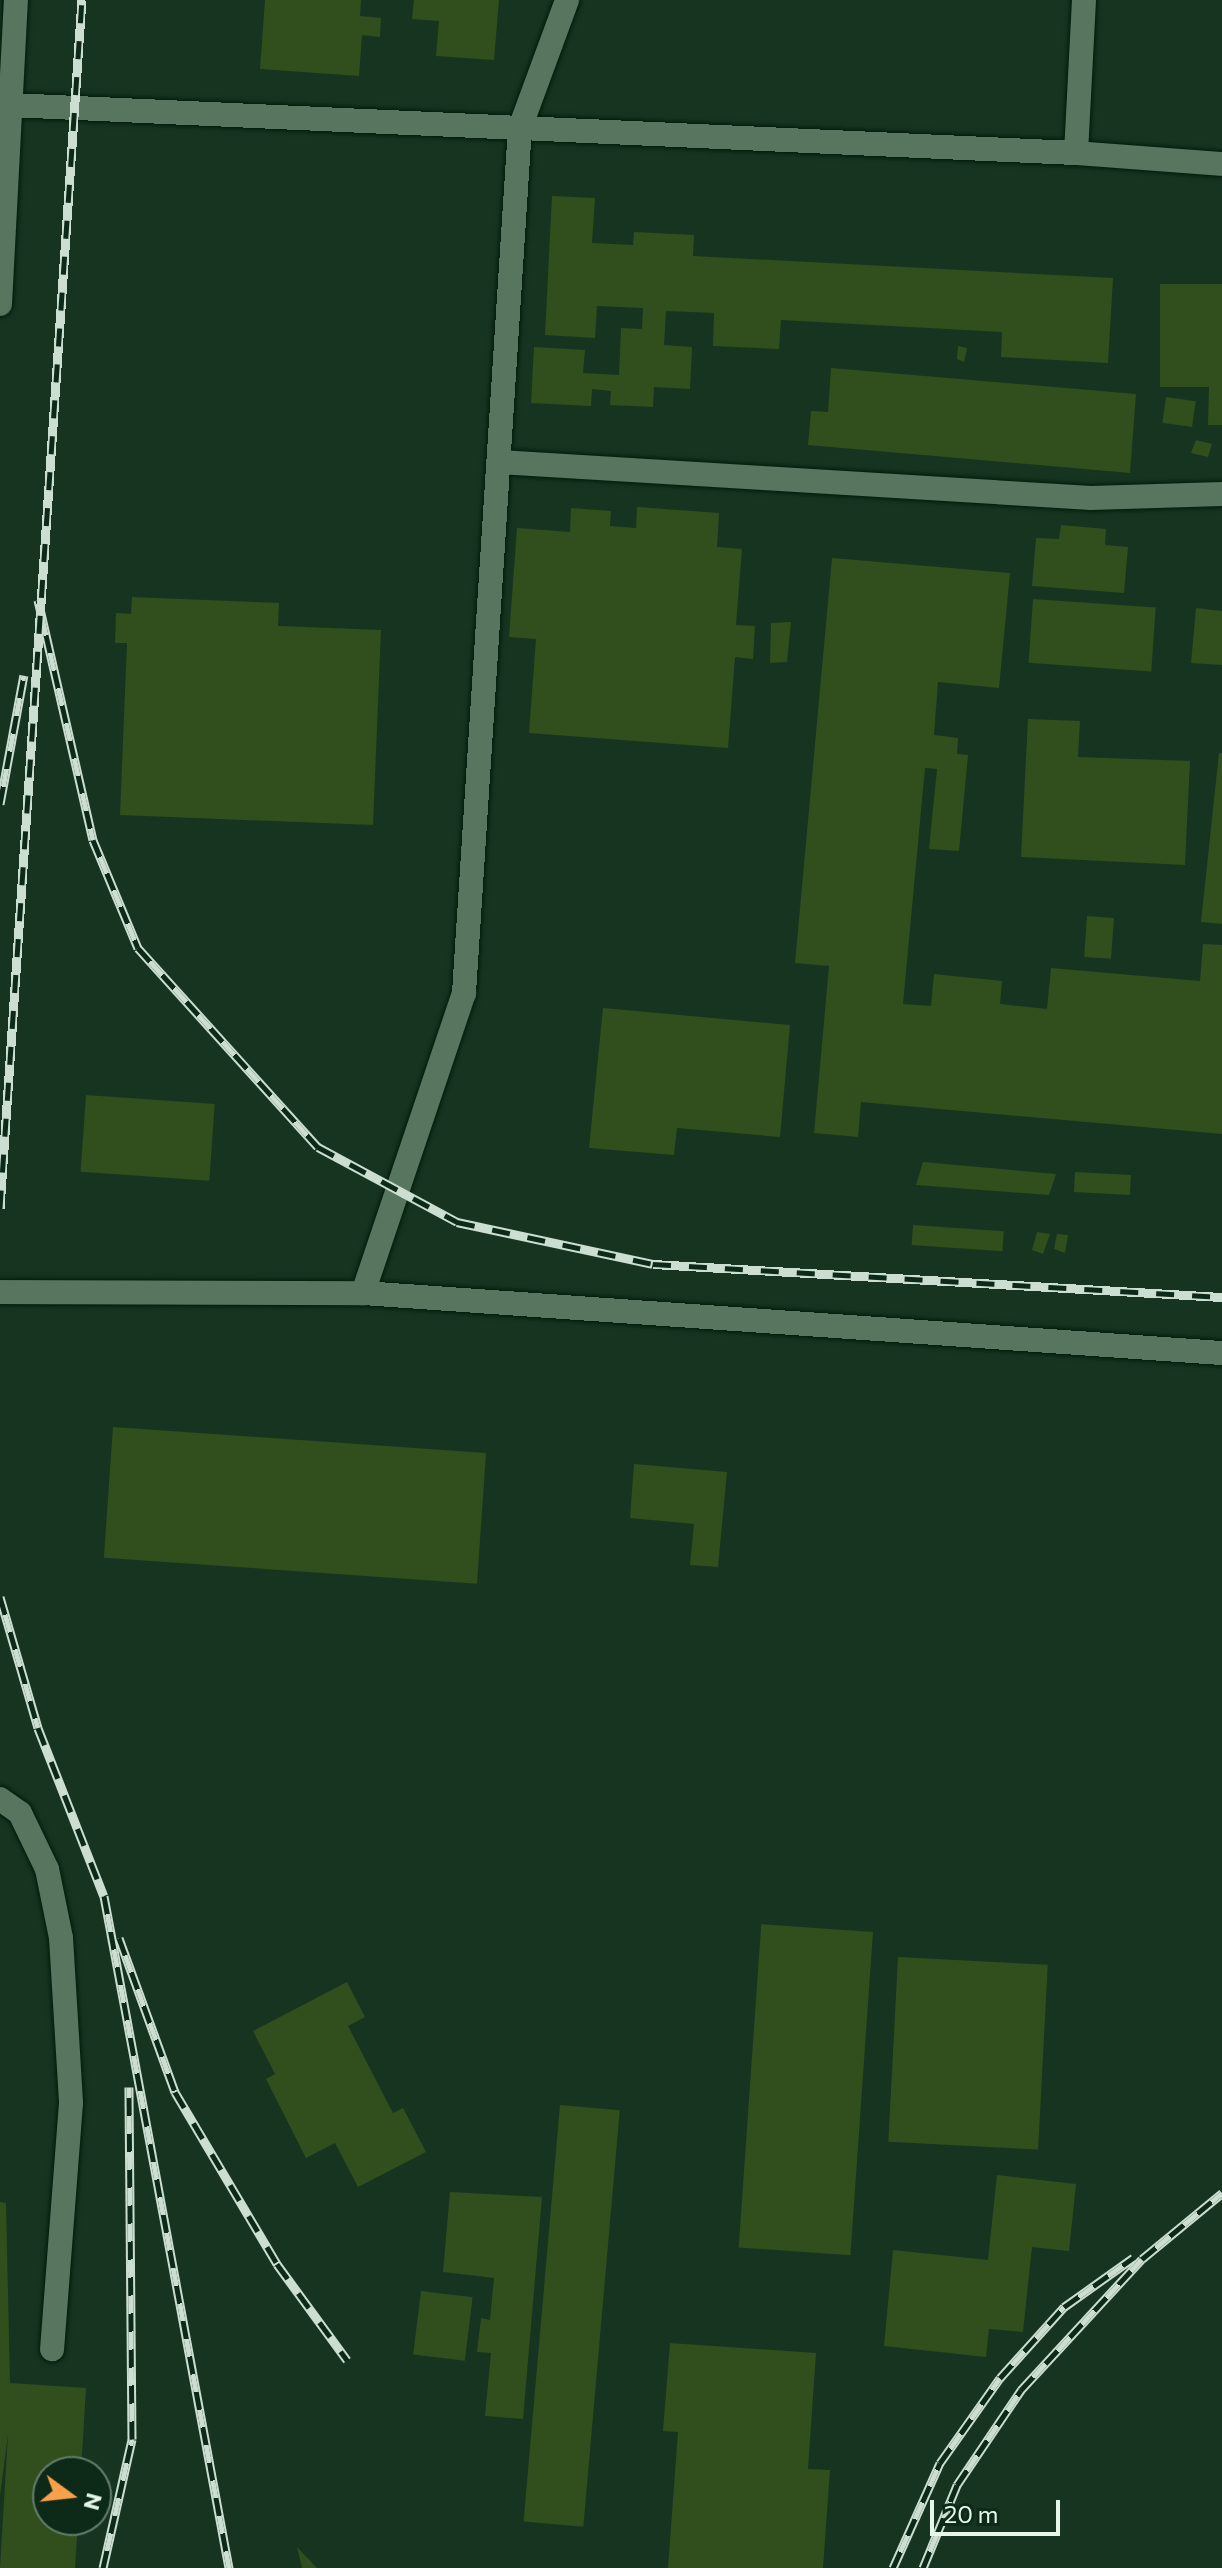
<!DOCTYPE html>
<html>
<head>
<meta charset="utf-8">
<style>
	body { margin:0 }
	#map { position:relative; width:1222px; height:2568px; overflow:hidden; background:#173421; font-family:Commissioner,sans-serif }
	div>[style] { position:absolute }
	[style*='--x'] { left:calc(var(--x)*1px); top:calc(var(--y)*1px); width:calc(var(--w)*1px); rotate:calc(var(--a)*1deg) }
	.building>* { inset:0; background:#304f1d; transform-origin:0 0 }
	.roads { filter:drop-shadow(0 0 2px #001b0a) drop-shadow(0 0 2px #001b0a) }
	.lane>* { height:24px; margin:-12px; padding:0 12px; transform-origin:12px; border-radius:12px; background:#57755f }
	.rail>* { height:9px; margin-top:-4.5px; transform-origin:0; background:repeating-linear-gradient(90deg,#0d2a18 0 18px,#cbded0 0 36px); box-sizing:border-box; border-block:2px solid #cbded0 }
	span { translate:-50% -50%; white-space:nowrap; text-align:center; line-height:1.15; -webkit-text-stroke:8px #0d2a18; paint-order:stroke }
	.north { position:absolute; left:32px; top:2456px; width:80px; height:80px; box-sizing:border-box; background:#0d2a18; border:2px solid #647c6c; border-radius:50%; rotate:105deg; font-size:22px; font-weight:700; line-height:32px; text-align:center; color:#e6f7ea }
	.north::after { content:''; display:block; margin:auto; width:28px; height:36px; background:#f8a04b; clip-path:polygon(50% 0,100% 100%,50% 72%,0 100%) }
	.scale { position:absolute; left:930px; top:2500px; width:130px; height:36px; box-sizing:border-box; border:4px solid #e6f7ea; border-top:0; padding-left:10px; font-size:24px; line-height:28px; white-space:nowrap; color:#e6f7ea; -webkit-text-stroke:6px #0d2a18; paint-order:stroke }
</style>
</head>
<body>
<div id="map">
	<div class="building">
		<div style="clip-path:polygon(265px 0,361px 0,360px 16px,381px 18px,380px 37px,362px 35px,359px 76px,260px 69px)"></div>
		<div style="clip-path:polygon(414px 0,499px 0,494px 60px,436px 56px,439px 21px,412px 19px)"></div>
		<div style="clip-path:polygon(552px 196px,595px 198px,592px 243px,633px 245px,634px 232px,694px 235px,693px 256px,1113px 278px,1108px 363px,1001px 357px,1002px 332px,781px 320px,779px 349px,713px 346px,714px 313px,666px 311px,664px 345px,692px 347px,690px 389px,654px 387px,653px 407px,610px 405px,611px 391px,592px 389px,591px 406px,531px 403px,534px 347px,585px 350px,583px 373px,619px 375px,621px 328px,642px 329px,643px 308px,597px 306px,595px 338px,545px 335px)"></div>
		<div style="clip-path:polygon(1160px 284px,1222px 284px,1222px 425px,1208px 425px,1209px 387px,1160px 387px)"></div>
		<div style="clip-path:polygon(958px 346px,967px 348px,964px 362px,957px 359px)"></div>
		<div style="clip-path:polygon(831px 368px,1136px 394px,1130px 473px,808px 445px,811px 411px,828px 412px)"></div>
		<div style="left:1166px;top:397px;width:30px;height:26px;rotate:8deg"></div>
		<div style="clip-path:polygon(1196px 440px,1212px 444px,1208px 457px,1191px 453px)"></div>
		<div style="clip-path:polygon(637px 507px,719px 513px,717px 547px,742px 549px,736px 625px,755px 626px,753px 659px,735px 657px,728px 748px,529px 733px,536px 639px,509px 637px,517px 528px,570px 532px,571px 508px,611px 511px,610px 526px,636px 528px)"></div>
		<div style="clip-path:polygon(1061px 525px,1106px 529px,1105px 545px,1128px 547px,1124px 593px,1032px 586px,1036px 538px,1059px 539px)"></div>
		<div style="clip-path:polygon(832px 558px,1010px 573px,999px 688px,938px 682px,934px 735px,958px 738px,957px 754px,968px 755px,959px 851px,929px 849px,937px 769px,925px 768px,903px 1004px,931px 1006px,934px 974px,1002px 981px,1000px 1004px,1047px 1009px,1051px 968px,1200px 981px,1203px 944px,1222px 945px,1222px 1134px,861px 1102px,858px 1137px,814px 1133px,829px 966px,795px 963px)"></div>
		<div style="clip-path:polygon(132px 597px,279px 603px,278px 626px,381px 630px,373px 825px,120px 815px,127px 643px,115px 643px,116px 613px,131px 614px)"></div>
		<div style="left:1033px;top:599px;width:123px;height:64px;rotate:4deg"></div>
		<div style="clip-path:polygon(1196px 608px,1222px 611px,1222px 665px,1191px 663px)"></div>
		<div style="clip-path:polygon(791px 622px,787px 662px,770px 663px,771px 623px)"></div>
		<div style="clip-path:polygon(1028px 719px,1080px 721px,1078px 757px,1190px 761px,1185px 865px,1021px 857px)"></div>
		<div style="clip-path:polygon(1219px 753px,1222px 753px,1222px 924px,1201px 922px)"></div>
		<div style="left:1087px;top:916px;width:27px;height:41px;rotate:4deg"></div>
		<div style="clip-path:polygon(603px 1008px,790px 1025px,780px 1137px,677px 1128px,674px 1155px,589px 1148px)"></div>
		<div style="left:86px;top:1095px;width:129px;height:77px;rotate:4deg"></div>
		<div style="clip-path:polygon(923px 1162px,1056px 1174px,1049px 1195px,916px 1185px)"></div>
		<div style="left:1075px;top:1172px;width:56px;height:20px;rotate:3deg"></div>
		<div style="left:913px;top:1225px;width:91px;height:20px;rotate:4deg"></div>
		<div style="clip-path:polygon(1037px 1232px,1050px 1234px,1043px 1254px,1032px 1250px)"></div>
		<div style="clip-path:polygon(1057px 1234px,1068px 1235px,1065px 1253px,1054px 1249px)"></div>
		<div style="left:113px;top:1427px;width:374px;height:131px;rotate:4deg"></div>
		<div style="clip-path:polygon(634px 1464px,727px 1472px,718px 1567px,690px 1565px,694px 1524px,630px 1518px)"></div>
		<div style="left:873px;top:1932px;width:324px;height:112px;rotate:94deg"></div>
		<div style="left:898px;top:1957px;width:150px;height:185px;rotate:3deg"></div>
		<div style="clip-path:polygon(347px 1982px,365px 2017px,348px 2026px,393px 2113px,403px 2108px,426px 2152px,358px 2187px,335px 2143px,306px 2158px,266px 2079px,275px 2074px,253px 2031px)"></div>
		<div style="left:560px;top:2105px;width:60px;height:418px;rotate:5deg"></div>
		<div style="clip-path:polygon(997px 2175px,1076px 2184px,1069px 2251px,1032px 2247px,1023px 2332px,989px 2329px,986px 2357px,884px 2346px,893px 2250px,988px 2260px)"></div>
		<div style="clip-path:polygon(450px 2192px,542px 2197px,523px 2419px,485px 2416px,491px 2353px,477px 2352px,481px 2318px,490px 2320px,494px 2278px,443px 2272px)"></div>
		<div style="clip-path:polygon(0 2202px,6px 2203px,10px 2383px,86px 2388px,81px 2472px,48px 2472px,48px 2520px,78px 2520px,75px 2568px,0 2568px,8px 2434px,0 2496px)"></div>
		<div style="left:421px;top:2291px;width:52px;height:64px;rotate:7deg"></div>
		<div style="clip-path:polygon(670px 2343px,816px 2353px,808px 2469px,830px 2470px,823px 2568px,668px 2568px,678px 2432px,663px 2431px)"></div>
		<div style="clip-path:polygon(297px 2547px,317px 2568px,302px 2568px)"></div>
	</div>
	<div class="roads">
		<div class="lane">
			<div style="--x:10;--y:105;--w:1067;--a:2.58"></div>
			<div style="--x:1076;--y:153;--w:146;--a:4.3"></div>
			<div style="--x:1076;--y:153;--w:153;--a:-87"></div>
			<div style="--x:0;--y:304;--w:304;--a:-87"></div>
			<div style="--x:499;--y:462;--w:593;--a:3.48"></div>
			<div style="--x:1091;--y:498;--w:131;--a:-1.7"></div>
			<div style="--x:0;--y:1292;--w:363;--a:0.2"></div>
			<div style="--x:363;--y:1293;--w:861;--a:4"></div>
			<div style="--x:363;--y:1293;--w:317;--a:-71.4"></div>
			<div style="--x:464;--y:993;--w:867;--a:-86.3"></div>
			<div style="--x:520;--y:128;--w:136;--a:-69.8"></div>
			<div style="--x:0;--y:1799;--w:24;--a:35"></div>
			<div style="--x:20;--y:1813;--w:62;--a:64.3"></div>
			<div style="--x:47;--y:1869;--w:70;--a:78.5"></div>
			<div style="--x:61;--y:1938;--w:165;--a:86.5"></div>
			<div style="--x:71;--y:2103;--w:247;--a:94.4"></div>
		</div>
	</div>
	<div class="rail">
		<div style="--x:38;--y:600;--w:246;--a:77.1"></div>
		<div style="--x:93;--y:840;--w:117;--a:67.4"></div>
		<div style="--x:138;--y:948;--w:268;--a:47.9"></div>
		<div style="--x:318;--y:1147;--w:158;--a:28.3"></div>
		<div style="--x:457;--y:1222;--w:200;--a:12.1"></div>
		<div style="--x:653;--y:1264;--w:570;--a:3.32"></div>
		<div style="--x:0;--y:804;--w:131;--a:-79.5"></div>
		<div style="--x:0;--y:1208;--w:1211;--a:-86.12"></div>
		<div style="--x:0;--y:1597;--w:136;--a:73.8"></div>
		<div style="--x:38;--y:1728;--w:180;--a:68.6"></div>
		<div style="--x:104;--y:1896;--w:684;--a:79.46"></div>
		<div style="--x:119;--y:1938;--w:164;--a:70"></div>
		<div style="--x:175;--y:2092;--w:200;--a:59.3"></div>
		<div style="--x:277;--y:2264;--w:119;--a:53.9"></div>
		<div style="--x:103;--y:2568;--w:132;--a:-77.3"></div>
		<div style="--x:132;--y:2439;--w:352;--a:-90.5"></div>
		<div style="--x:893;--y:2568;--w:115;--a:-65.9"></div>
		<div style="--x:940;--y:2463;--w:104;--a:-54.8"></div>
		<div style="--x:1000;--y:2378;--w:96;--a:-48"></div>
		<div style="--x:1064;--y:2307;--w:85;--a:-35.4"></div>
		<div style="--x:923;--y:2568;--w:90;--a:-67.7"></div>
		<div style="--x:957;--y:2485;--w:115;--a:-56"></div>
		<div style="--x:1021;--y:2390;--w:178;--a:-47.3"></div>
		<div style="--x:1142;--y:2259;--w:104;--a:-39.5"></div>
	</div>
	<div class="north">N</div>
	<div class="scale">20 m</div>
</div>
</body>
</html>
